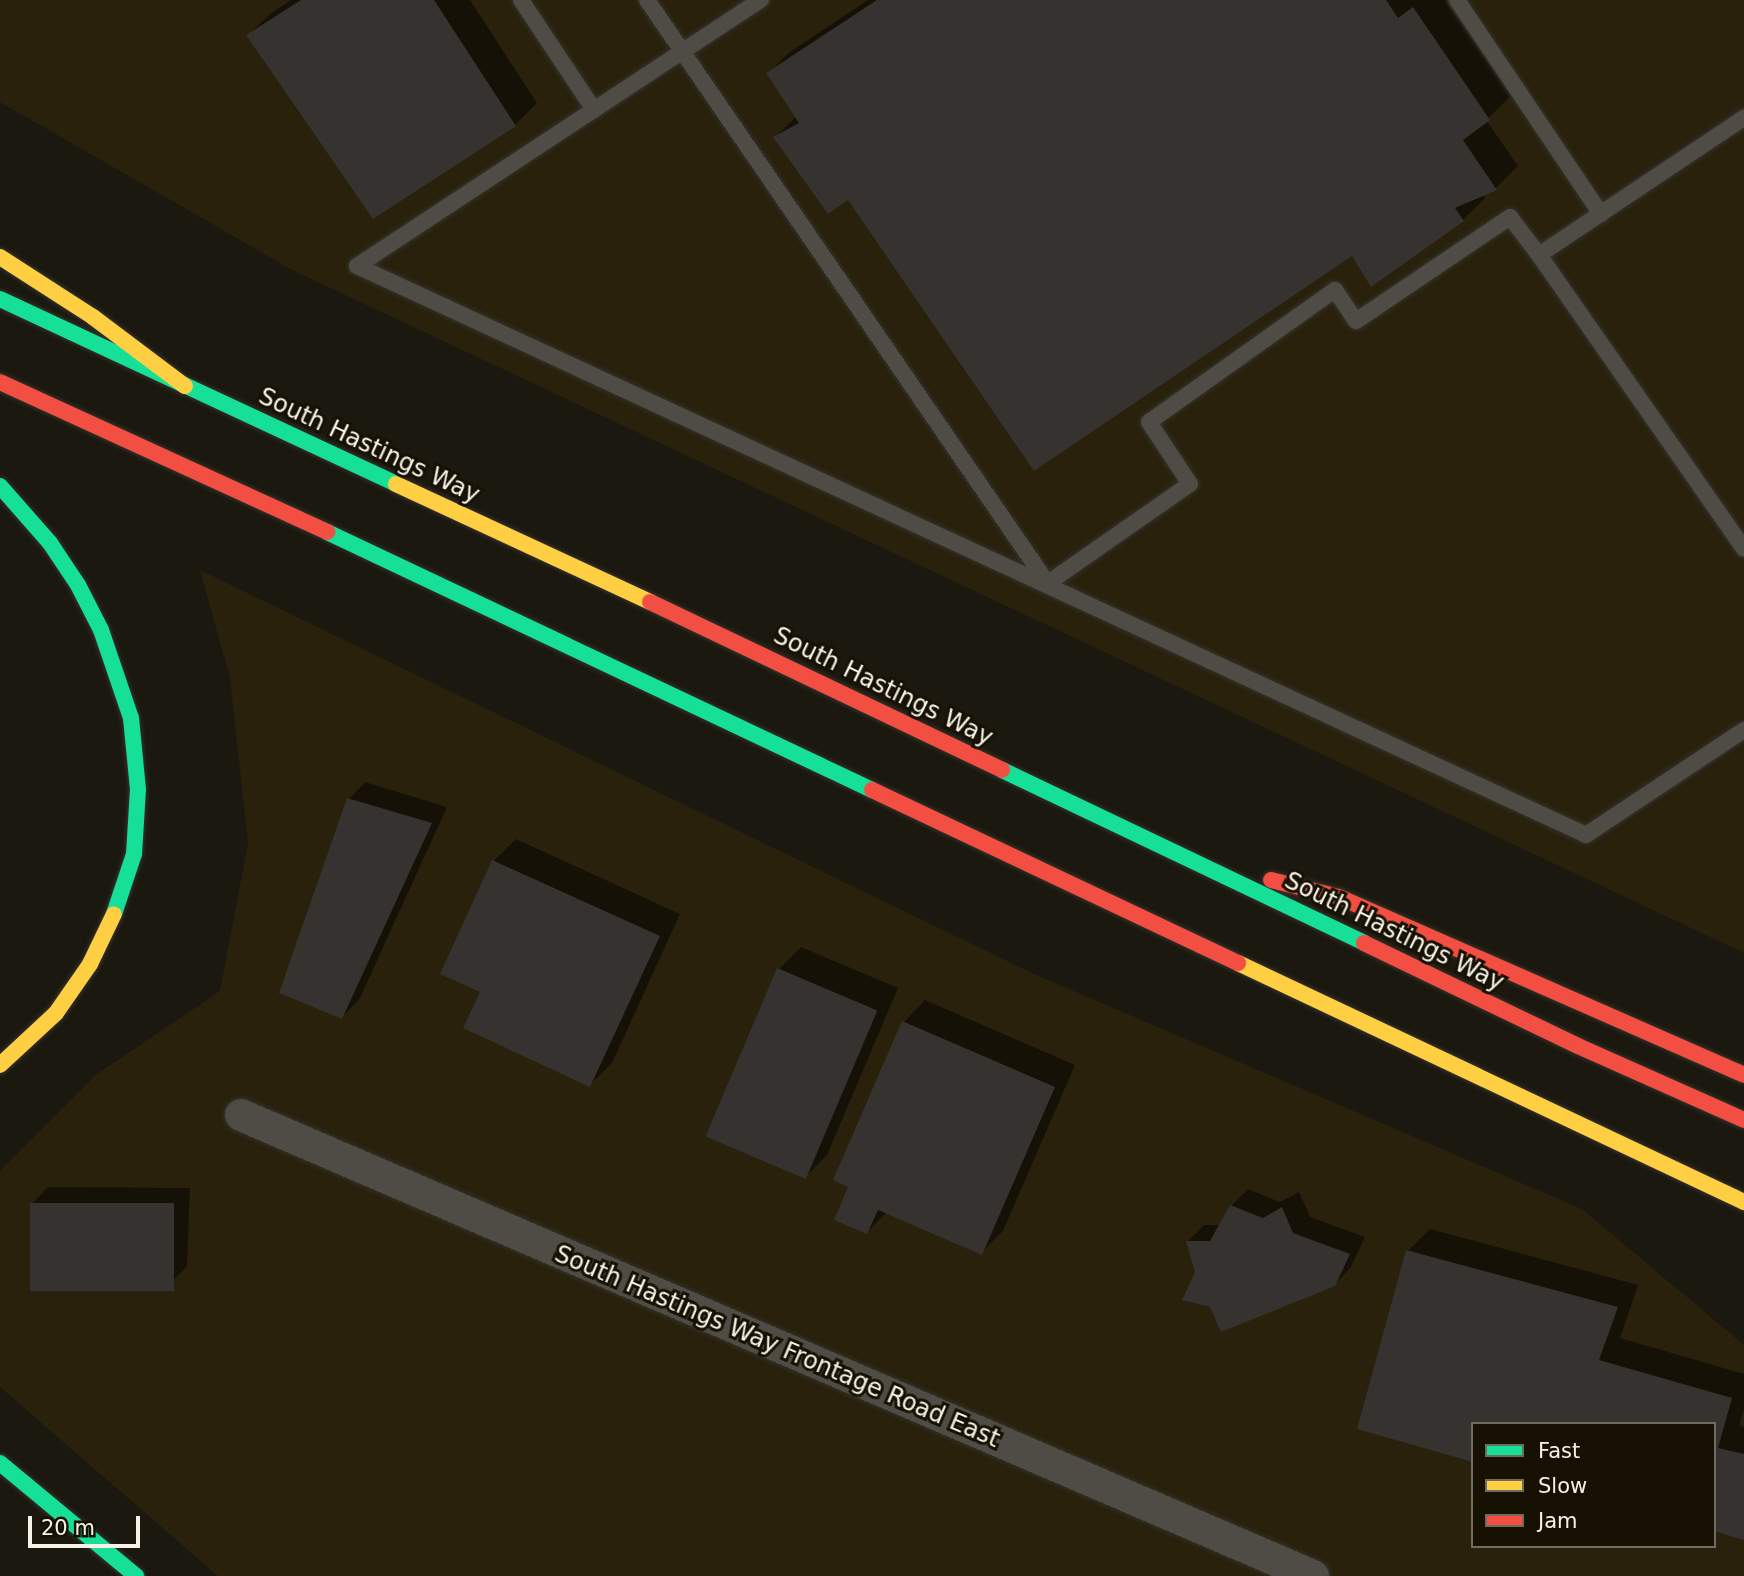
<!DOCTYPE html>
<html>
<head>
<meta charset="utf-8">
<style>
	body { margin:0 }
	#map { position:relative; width:1744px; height:1576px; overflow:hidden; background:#1b180f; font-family:"DejaVu Sans",sans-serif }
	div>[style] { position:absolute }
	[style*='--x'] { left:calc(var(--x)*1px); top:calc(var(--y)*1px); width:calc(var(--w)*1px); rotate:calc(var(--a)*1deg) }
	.built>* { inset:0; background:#29210c }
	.shadow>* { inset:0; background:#0007 }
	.building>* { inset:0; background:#36322f; transform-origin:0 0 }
	.roads { filter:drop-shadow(0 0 2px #35322c) drop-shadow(0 0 2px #35322c) }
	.lane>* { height:16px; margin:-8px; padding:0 8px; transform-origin:8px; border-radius:8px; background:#4f4c46 }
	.street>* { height:32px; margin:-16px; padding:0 16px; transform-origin:16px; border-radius:16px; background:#4f4c46 }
	.fast>* { height:16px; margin:-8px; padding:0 8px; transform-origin:8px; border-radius:8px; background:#16e098 }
	.slow>* { height:16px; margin:-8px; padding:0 8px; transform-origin:8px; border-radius:8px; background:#ffcf43 }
	.jam>* { height:16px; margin:-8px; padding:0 8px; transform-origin:8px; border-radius:8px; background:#f24e42 }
	span { translate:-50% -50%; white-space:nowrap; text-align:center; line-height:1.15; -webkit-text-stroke:6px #171103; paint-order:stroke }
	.street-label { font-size:24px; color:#f6f2e8 }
	.legend { position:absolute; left:1471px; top:1422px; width:245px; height:126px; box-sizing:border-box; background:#171103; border:2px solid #706b5f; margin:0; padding:9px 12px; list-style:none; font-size:21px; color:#f6f2e8 }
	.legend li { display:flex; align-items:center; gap:14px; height:35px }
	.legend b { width:35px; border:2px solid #706b5f }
	.scale { position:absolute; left:28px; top:1516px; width:112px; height:32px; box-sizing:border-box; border:4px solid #f6f2e8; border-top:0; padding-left:9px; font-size:21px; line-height:24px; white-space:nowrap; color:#f6f2e8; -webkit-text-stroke:5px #171103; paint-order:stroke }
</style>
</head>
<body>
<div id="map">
	<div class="built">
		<div style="clip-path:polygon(0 0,1744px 0,1744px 953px,292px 270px,0 102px)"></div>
		<div style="clip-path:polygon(evenodd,200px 570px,1032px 973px,1582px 1209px,1744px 1345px,1744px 1576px,218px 1576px,0 1387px,0 1171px,97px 1074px,220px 991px,248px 843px,230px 678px,200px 570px,1473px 1424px,1714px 1424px,1714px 1546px,1473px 1546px,1473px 1424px)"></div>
	</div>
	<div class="shadow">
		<div style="clip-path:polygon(291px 0,470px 0,537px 103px,515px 125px,248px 35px,270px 14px)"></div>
		<div style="clip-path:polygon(868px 0,1445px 0,1511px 96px,1486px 120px,1518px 166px,1496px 188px,1482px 194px,1485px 198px,1463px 220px,1372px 284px,1352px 253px,849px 198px,775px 137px,797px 116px,768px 73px,790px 52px)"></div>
		<div style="clip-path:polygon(365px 782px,447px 807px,359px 1000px,342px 1017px,349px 799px)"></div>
		<div style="clip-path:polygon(516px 839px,680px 914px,612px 1063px,590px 1085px,482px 991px,442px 973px,494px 861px)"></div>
		<div style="clip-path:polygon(801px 947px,898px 988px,827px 1155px,805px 1177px,707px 1135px,779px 969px)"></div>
		<div style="clip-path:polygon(925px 1000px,1075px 1065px,1003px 1231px,981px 1253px,887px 1212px,867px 1232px,851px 1186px,904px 1022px)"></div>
		<div style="clip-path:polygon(48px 1187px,190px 1188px,187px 1266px,171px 1283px,32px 1204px)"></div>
		<div style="clip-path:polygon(1248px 1189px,1280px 1202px,1299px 1192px,1310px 1217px,1365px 1237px,1351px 1267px,1334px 1285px,1197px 1272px,1188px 1241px,1204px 1225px,1221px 1225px,1231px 1206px)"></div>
		<div style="clip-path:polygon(1430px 1229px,1638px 1285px,1620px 1338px,1744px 1374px,1744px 1409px,1739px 1426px,1744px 1427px,1744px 1538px,1714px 1529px,1714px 1424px,1473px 1424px,1408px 1251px)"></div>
	</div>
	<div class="building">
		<div style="clip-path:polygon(301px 0,434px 0,516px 126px,373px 219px,246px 35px)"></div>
		<div style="clip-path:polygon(877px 0,1386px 0,1398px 18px,1413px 7px,1490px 120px,1463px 140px,1497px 190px,1455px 208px,1464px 221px,1371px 287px,1352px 256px,1034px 471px,848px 200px,828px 214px,773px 137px,799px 123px,766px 73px)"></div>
		<div style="clip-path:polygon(347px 798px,432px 823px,342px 1019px,279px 993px)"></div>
		<div style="clip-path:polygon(492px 860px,660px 936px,590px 1087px,463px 1028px,480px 992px,440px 974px)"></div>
		<div style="left:777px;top:968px;width:109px;height:183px;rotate:23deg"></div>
		<div style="clip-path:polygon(902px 1021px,1055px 1087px,982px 1255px,878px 1210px,867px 1234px,834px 1220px,848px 1187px,833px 1180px)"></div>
		<div style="left:30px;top:1203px;width:144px;height:88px"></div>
		<div style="clip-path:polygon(1230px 1205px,1263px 1218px,1282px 1207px,1293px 1233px,1350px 1254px,1335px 1286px,1221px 1332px,1210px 1307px,1182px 1300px,1195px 1272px,1186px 1241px,1210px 1241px)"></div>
		<div style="clip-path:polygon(1406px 1250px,1618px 1307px,1599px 1360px,1732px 1398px,1718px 1448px,1744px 1454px,1744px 1540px,1714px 1531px,1714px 1424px,1473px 1424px,1473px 1462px,1357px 1429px)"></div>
	</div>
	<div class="roads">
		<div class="lane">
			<div style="--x:521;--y:0;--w:132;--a:56.4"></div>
			<div style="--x:647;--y:0;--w:705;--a:55.52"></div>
			<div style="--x:1457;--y:0;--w:258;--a:56.1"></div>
			<div style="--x:1539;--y:255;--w:358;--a:55.1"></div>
			<div style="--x:357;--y:266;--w:1354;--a:24.84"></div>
			<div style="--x:1586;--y:835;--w:190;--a:-33.6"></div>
			<div style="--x:357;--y:266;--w:484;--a:-33.4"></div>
			<div style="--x:1048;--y:583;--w:173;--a:-34.9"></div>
			<div style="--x:1190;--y:484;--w:74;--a:-123.5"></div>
			<div style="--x:1149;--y:422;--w:228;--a:-35.4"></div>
			<div style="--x:1335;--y:290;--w:37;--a:56"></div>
			<div style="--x:1356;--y:321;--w:186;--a:-34"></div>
			<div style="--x:1510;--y:217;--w:48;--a:52.7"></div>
			<div style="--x:1539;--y:255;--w:247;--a:-33.8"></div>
		</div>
		<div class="street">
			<div style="--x:241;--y:1115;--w:1167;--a:23.27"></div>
		</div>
		<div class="fast">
			<div style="--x:0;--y:299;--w:437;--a:25"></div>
			<div style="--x:0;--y:486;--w:76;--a:48.7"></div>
			<div style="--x:50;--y:543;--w:50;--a:56.3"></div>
			<div style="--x:78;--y:585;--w:51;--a:62.9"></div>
			<div style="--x:101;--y:630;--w:93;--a:71.2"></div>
			<div style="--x:131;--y:718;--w:71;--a:84.4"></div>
			<div style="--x:138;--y:789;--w:65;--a:93.5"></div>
			<div style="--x:134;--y:854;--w:63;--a:108.4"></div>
			<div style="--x:327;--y:532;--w:603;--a:25.33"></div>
			<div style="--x:1002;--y:770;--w:401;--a:25.5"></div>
			<div style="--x:0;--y:1463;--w:177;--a:39.7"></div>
		</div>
		<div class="slow">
			<div style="--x:0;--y:257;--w:111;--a:32.8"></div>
			<div style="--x:93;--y:317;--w:115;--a:36.9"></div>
			<div style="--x:396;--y:484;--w:280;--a:24.9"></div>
			<div style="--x:1238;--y:963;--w:560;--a:25.28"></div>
			<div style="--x:0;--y:1065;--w:76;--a:-42.9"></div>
			<div style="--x:56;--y:1013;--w:60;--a:-55.2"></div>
			<div style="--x:90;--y:964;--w:55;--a:-64.4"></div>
		</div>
		<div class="jam">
			<div style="--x:0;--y:382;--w:360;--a:24.6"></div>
			<div style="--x:650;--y:602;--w:390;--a:25.5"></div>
			<div style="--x:872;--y:790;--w:405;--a:25.3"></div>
			<div style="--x:1271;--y:880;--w:70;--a:14"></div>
			<div style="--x:1339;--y:897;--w:442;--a:23.7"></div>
			<div style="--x:1364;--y:943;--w:237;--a:25.7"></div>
			<div style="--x:1578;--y:1046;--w:182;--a:24"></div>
		</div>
	</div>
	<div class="street-label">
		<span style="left:369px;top:446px;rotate:25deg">South Hastings Way</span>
		<span style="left:883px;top:687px;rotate:26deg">South Hastings Way</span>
		<span style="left:1394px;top:932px;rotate:26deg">South Hastings Way</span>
		<span style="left:777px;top:1347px;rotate:23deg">South Hastings Way Frontage Road East</span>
	</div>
	<ul class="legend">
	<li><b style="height:9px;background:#16e098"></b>Fast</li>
	<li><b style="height:9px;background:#ffcf43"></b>Slow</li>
	<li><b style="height:9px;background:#f24e42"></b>Jam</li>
	</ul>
	<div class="scale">20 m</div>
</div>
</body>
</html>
